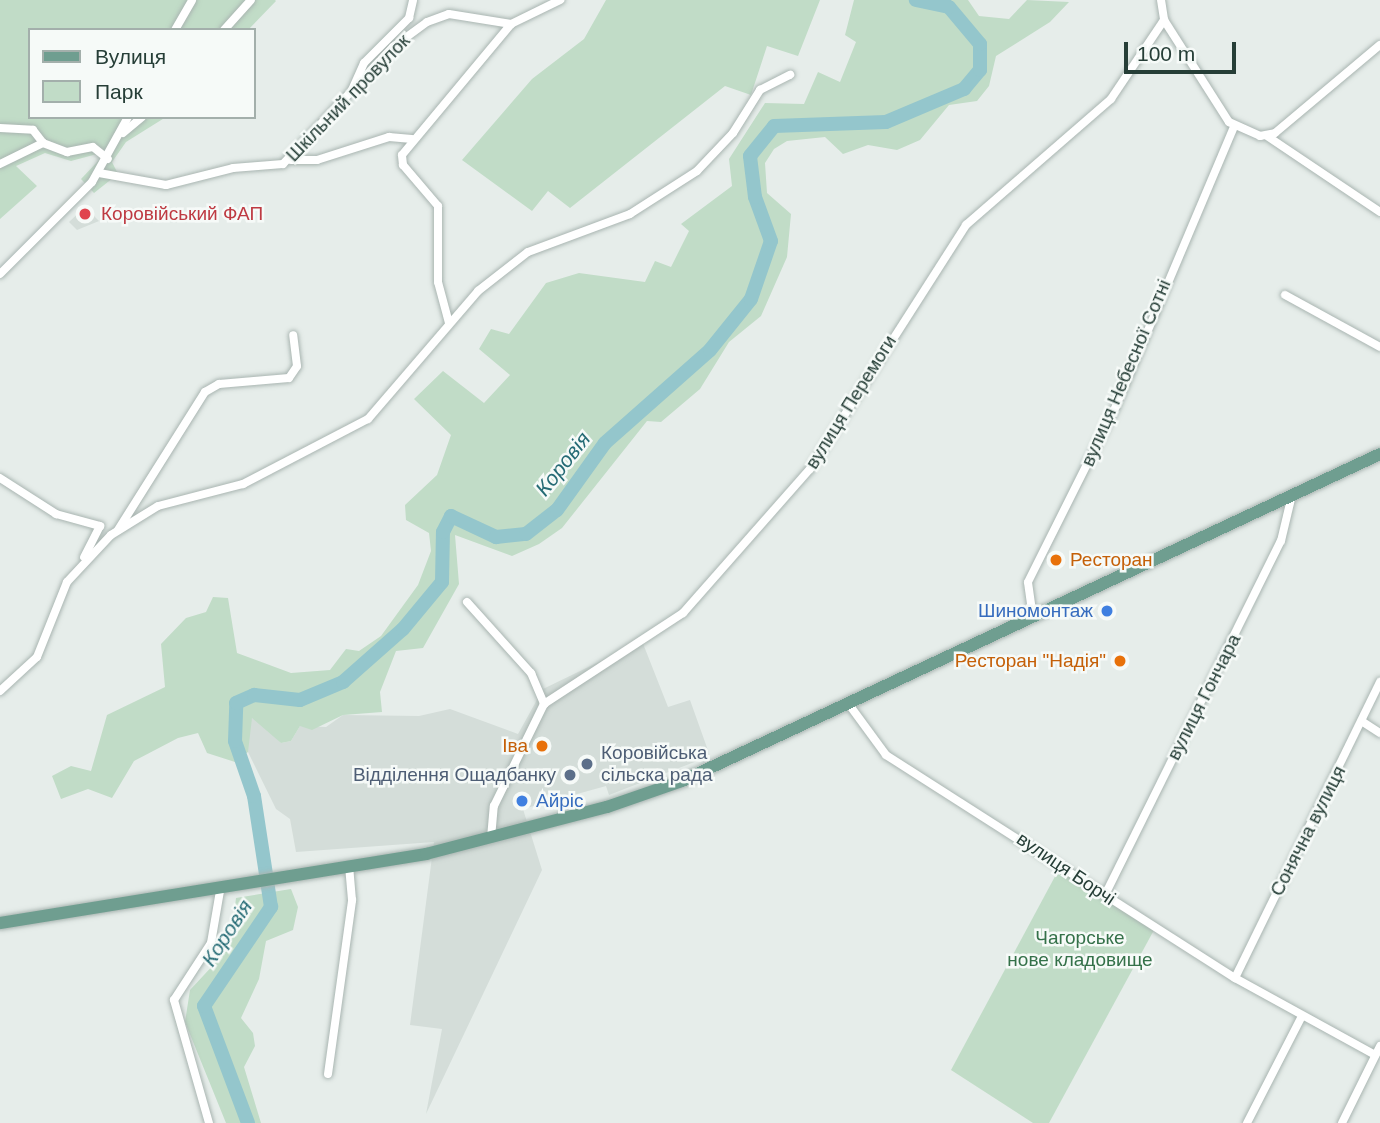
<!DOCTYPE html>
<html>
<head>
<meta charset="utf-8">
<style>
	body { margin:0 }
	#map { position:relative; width:1380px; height:1123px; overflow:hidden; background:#e6edea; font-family:Helvetica,sans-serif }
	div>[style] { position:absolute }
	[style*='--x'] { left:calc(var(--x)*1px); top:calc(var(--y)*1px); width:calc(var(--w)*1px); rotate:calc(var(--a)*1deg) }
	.built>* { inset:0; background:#d4ddd9 }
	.green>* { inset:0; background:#c1dcc7 }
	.stream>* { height:2.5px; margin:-1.25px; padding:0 1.25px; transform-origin:1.25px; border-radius:1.25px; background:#94c6cc }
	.river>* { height:14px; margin:-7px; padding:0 7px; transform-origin:7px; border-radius:7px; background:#94c6cc }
	.roads { filter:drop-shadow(0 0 2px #a9b5b1) drop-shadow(0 0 2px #a9b5b1) }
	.minor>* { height:8px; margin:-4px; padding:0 4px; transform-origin:4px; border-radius:4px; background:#fff }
	.primary>* { height:12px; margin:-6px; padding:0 6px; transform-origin:6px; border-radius:6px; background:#6f9e90 }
	.dots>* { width:19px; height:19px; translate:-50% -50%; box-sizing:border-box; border:4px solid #f6faf8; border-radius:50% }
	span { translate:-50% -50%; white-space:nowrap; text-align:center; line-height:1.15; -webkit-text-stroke:5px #f6faf8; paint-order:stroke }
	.street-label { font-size:19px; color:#263e37 }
	.health-label { font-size:19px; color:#be3a42 }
	.left { translate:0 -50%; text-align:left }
	.food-label { font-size:19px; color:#c56008 }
	.right { translate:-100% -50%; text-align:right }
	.shop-label { font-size:19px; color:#366cbe }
	.service-label { font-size:19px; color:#4e5e75 }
	.park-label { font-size:19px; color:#347149 }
	.water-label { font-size:21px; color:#256b75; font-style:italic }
	.legend { position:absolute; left:28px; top:28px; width:228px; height:91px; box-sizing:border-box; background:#f6faf8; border:2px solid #a3afab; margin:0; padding:9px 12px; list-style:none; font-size:21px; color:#263e37 }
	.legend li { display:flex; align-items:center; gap:14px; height:35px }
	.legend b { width:35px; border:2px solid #a3afab }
	.scale { position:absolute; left:1124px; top:42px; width:112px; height:32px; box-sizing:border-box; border:4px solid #263e37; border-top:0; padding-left:9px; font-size:21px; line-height:24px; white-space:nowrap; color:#263e37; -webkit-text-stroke:5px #f6faf8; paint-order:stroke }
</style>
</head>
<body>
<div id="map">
	<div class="built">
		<div style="clip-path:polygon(85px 207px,99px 221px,77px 230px,69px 222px)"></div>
		<div style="clip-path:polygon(642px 641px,668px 707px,690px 700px,710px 756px,609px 795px,606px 786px,523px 809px,542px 870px,426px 1114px,442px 1029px,410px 1025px,434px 842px,296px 852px,290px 819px,276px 809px,248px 752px,247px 726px,252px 718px,261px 721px,281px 743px,291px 741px,300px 726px,326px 727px,343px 715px,419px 716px,450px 709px,518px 734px,543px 689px)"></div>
	</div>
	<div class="green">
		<div style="clip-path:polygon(0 0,275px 0,276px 1px,248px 30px,30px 30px,30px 117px,166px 117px,126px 142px,112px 162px,118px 174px,94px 193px,81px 179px,100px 159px,97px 154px,71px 161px,45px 153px,16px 166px,37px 186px,0 219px)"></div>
		<div style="clip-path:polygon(606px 0,820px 0,798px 56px,767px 46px,751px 95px,725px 86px,570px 208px,548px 191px,532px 211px,462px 160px,532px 79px,584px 39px)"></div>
		<div style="clip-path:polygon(854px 0,968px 0,979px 16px,1009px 19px,1027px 0,1069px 2px,1050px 22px,996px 56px,989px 86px,977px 101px,949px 105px,920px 140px,897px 150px,868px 145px,843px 154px,825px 137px,787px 141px,774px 149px,765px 163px,767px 193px,791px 214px,787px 257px,761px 316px,729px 342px,700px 389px,661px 422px,647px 421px,562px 528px,539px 544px,512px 556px,455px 535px,459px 584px,423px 648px,396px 651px,380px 692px,382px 712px,343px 715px,312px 730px,300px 726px,291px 741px,281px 743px,252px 718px,248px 752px,235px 762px,207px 753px,198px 733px,178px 738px,134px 761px,112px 798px,88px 789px,61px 799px,52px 776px,71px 766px,91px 771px,107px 715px,165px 687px,161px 644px,186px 618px,206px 612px,213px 597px,228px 598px,237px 653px,291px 673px,330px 670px,346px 649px,359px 651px,381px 636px,418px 585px,431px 551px,429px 533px,406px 520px,405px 505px,437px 475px,451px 435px,414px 399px,443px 371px,484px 403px,510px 375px,479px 349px,491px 329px,509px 334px,546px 283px,579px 273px,645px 282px,655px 261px,671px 267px,689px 231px,681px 224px,732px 186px,729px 159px,765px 103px,804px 104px,818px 72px,840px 82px,856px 42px,845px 35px)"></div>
		<div style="clip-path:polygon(1059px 869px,1154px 930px,1049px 1123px,1033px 1123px,951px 1070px)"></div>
		<div style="clip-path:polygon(291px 889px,298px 907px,293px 930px,266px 941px,259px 979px,241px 1018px,253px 1033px,255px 1046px,244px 1067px,261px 1123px,226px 1123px,185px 1022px,190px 990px,230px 947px,236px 898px)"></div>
	</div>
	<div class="stream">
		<div style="--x:949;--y:7;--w:7;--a:-90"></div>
	</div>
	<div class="river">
		<div style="--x:248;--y:1123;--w:125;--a:-110.6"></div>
		<div style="--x:204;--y:1006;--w:120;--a:-55.9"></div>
		<div style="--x:271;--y:907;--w:112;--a:-98.7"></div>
		<div style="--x:254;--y:796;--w:58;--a:-109.1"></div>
		<div style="--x:235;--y:741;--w:38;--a:-88"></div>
		<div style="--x:236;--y:703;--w:20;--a:-24"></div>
		<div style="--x:254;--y:695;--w:46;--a:6.2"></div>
		<div style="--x:300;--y:700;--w:47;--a:-22.7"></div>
		<div style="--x:343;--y:682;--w:80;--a:-41.5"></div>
		<div style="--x:403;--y:629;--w:61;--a:-50.3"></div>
		<div style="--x:442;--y:582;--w:50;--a:-88.9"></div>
		<div style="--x:443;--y:532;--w:18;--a:-63"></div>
		<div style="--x:451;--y:516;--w:50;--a:25"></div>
		<div style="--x:496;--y:537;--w:30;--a:-6"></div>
		<div style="--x:526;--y:534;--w:39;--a:-38"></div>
		<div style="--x:557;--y:510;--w:82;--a:-54.4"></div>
		<div style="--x:605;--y:443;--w:140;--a:-41.5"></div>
		<div style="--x:710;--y:350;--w:65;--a:-51.2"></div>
		<div style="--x:751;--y:299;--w:61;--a:-71"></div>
		<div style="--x:771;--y:241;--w:47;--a:-110"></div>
		<div style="--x:755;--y:197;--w:41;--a:-97"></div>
		<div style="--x:750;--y:156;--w:38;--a:-51"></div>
		<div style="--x:774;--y:126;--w:112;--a:-2"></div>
		<div style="--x:886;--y:122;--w:85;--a:-22.9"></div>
		<div style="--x:964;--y:89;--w:25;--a:-50"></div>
		<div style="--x:980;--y:70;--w:26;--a:-90"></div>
		<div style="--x:980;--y:44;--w:48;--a:-130"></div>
		<div style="--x:949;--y:7;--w:34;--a:-168"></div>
	</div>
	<div class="roads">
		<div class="minor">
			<div style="--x:1161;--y:0;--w:20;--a:81"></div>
			<div style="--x:1164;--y:20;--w:121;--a:57.5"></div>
			<div style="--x:1229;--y:122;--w:34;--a:24"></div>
			<div style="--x:1260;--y:136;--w:15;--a:-11"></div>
			<div style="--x:1275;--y:133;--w:137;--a:-40"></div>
			<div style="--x:175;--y:30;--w:34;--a:-60"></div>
			<div style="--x:224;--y:30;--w:40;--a:-48"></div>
			<div style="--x:352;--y:90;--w:30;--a:-66"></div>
			<div style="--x:364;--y:63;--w:64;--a:-45"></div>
			<div style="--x:409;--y:18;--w:18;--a:-77"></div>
			<div style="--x:0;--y:128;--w:33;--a:3"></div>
			<div style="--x:33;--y:130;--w:16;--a:52"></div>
			<div style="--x:123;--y:133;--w:25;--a:-40"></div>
			<div style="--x:1267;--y:136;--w:136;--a:33.9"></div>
			<div style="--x:291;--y:160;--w:26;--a:0"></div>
			<div style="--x:317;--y:160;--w:76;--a:-17.7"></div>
			<div style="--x:389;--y:137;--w:23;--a:5"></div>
			<div style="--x:0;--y:164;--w:48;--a:-26"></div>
			<div style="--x:43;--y:143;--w:26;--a:21"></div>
			<div style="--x:67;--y:152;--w:26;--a:-11"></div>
			<div style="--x:93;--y:147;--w:19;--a:39"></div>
			<div style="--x:99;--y:173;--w:68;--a:10.2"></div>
			<div style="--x:166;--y:185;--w:69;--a:-14.2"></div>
			<div style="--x:233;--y:168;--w:50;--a:-4.6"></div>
			<div style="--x:283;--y:164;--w:161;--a:-46.8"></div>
			<div style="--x:393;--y:47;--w:42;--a:-36.3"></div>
			<div style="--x:427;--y:22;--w:23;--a:-20"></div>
			<div style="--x:449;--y:14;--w:63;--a:9.2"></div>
			<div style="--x:0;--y:274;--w:130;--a:-45"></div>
			<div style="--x:92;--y:182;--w:74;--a:-61"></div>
			<div style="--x:1285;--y:295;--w:108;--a:28.7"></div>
			<div style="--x:449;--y:323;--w:42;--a:-105"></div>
			<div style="--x:438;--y:282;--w:76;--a:-90"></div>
			<div style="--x:438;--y:206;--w:54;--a:-130.5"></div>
			<div style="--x:403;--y:165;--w:10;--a:-96"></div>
			<div style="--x:402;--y:155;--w:170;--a:-50.2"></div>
			<div style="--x:511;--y:24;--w:55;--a:-26.1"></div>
			<div style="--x:0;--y:478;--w:67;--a:32.7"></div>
			<div style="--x:56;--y:514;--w:46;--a:15.3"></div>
			<div style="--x:100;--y:526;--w:35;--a:117"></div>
			<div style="--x:118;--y:530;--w:163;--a:-57.8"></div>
			<div style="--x:205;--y:392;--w:16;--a:-30"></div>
			<div style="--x:219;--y:384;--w:70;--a:-4.9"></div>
			<div style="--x:289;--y:378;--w:14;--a:-56"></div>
			<div style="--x:297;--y:366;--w:31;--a:-97"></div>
			<div style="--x:467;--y:602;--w:96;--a:48"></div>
			<div style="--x:531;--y:673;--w:34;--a:67"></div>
			<div style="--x:1033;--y:618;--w:36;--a:-98"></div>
			<div style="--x:1028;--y:582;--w:197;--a:-63.4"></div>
			<div style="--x:1116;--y:406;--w:303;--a:-67.1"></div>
			<div style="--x:0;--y:691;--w:50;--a:-42.6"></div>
			<div style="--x:37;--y:657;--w:81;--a:-68.2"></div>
			<div style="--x:67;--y:582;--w:64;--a:-46.9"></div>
			<div style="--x:111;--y:535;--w:55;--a:-31.7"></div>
			<div style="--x:158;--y:506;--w:88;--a:-14.5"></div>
			<div style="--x:243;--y:484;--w:141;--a:-27.5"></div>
			<div style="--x:368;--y:419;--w:169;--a:-49.3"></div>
			<div style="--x:478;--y:291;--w:63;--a:-38"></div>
			<div style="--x:528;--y:252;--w:109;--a:-20.4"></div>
			<div style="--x:630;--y:214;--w:80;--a:-32.7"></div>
			<div style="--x:697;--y:171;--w:52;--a:-46.5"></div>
			<div style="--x:733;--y:133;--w:51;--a:-57.9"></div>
			<div style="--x:760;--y:90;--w:34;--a:-27"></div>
			<div style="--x:848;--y:703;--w:64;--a:53.8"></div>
			<div style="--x:886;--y:755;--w:414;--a:32.6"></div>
			<div style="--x:1235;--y:978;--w:160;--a:28.8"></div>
			<div style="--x:1363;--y:722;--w:20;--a:33"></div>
			<div style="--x:491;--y:838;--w:32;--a:-85"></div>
			<div style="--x:494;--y:806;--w:114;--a:-63.9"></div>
			<div style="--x:544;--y:704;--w:166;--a:-33.2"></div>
			<div style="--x:683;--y:613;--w:192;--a:-48.6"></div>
			<div style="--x:810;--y:469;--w:290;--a:-57.4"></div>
			<div style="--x:966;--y:225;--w:192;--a:-41"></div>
			<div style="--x:1111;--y:99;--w:95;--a:-56.1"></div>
			<div style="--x:1105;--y:895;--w:395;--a:-63.6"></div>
			<div style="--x:1281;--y:541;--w:47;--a:-76.6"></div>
			<div style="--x:1235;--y:978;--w:330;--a:-63.9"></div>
			<div style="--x:328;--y:1074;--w:176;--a:-82.1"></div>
			<div style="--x:352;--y:900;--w:32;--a:-95"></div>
			<div style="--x:209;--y:1123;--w:128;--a:-105.9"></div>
			<div style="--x:174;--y:1000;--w:68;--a:-57"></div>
			<div style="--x:211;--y:943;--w:53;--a:-80.2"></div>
			<div style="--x:1247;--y:1123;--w:120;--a:-62.8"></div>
			<div style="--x:1342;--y:1123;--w:86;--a:-63.7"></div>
		</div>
		<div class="primary">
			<div style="--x:0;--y:923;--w:432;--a:-9.2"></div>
			<div style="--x:426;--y:854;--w:187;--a:-14.6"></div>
			<div style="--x:607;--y:807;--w:79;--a:-19.1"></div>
			<div style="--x:682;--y:781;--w:771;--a:-25.1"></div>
		</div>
	</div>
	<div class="dots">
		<div style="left:85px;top:214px;background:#e0444e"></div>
		<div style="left:1056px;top:560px;background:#e8710a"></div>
		<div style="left:1107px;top:611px;background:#3f7fe0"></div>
		<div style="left:1120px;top:661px;background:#e8710a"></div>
		<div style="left:542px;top:746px;background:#e8710a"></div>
		<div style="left:587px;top:764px;background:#5c6f8a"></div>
		<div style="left:570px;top:775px;background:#5c6f8a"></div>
		<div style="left:522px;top:801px;background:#3f7fe0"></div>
	</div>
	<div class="street-label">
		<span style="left:348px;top:98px;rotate:-46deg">Шкільний провулок</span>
		<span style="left:1126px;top:373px;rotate:-67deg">вулиця Небесної Сотні</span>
		<span style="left:851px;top:402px;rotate:-58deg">вулиця Перемоги</span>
		<span style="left:1204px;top:697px;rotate:-63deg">вулиця Гончара</span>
		<span style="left:1308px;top:831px;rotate:-63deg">Сонячна вулиця</span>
		<span style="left:1066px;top:869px;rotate:34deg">вулиця Борчі</span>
	</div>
	<div class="health-label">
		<span class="left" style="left:101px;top:214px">Коровійський ФАП</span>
	</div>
	<div class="food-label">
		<span class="left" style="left:1070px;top:560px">Ресторан</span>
		<span class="right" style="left:1106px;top:661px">Ресторан "Надія"</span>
		<span class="right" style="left:528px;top:746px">Іва</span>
	</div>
	<div class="shop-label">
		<span class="right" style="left:1093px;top:611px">Шиномонтаж</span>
		<span class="left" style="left:536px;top:801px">Айріс</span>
	</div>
	<div class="service-label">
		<span class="left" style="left:601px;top:764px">Коровійська<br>сільска рада</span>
		<span class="right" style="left:556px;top:775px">Відділення Ощадбанку</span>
	</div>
	<div class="park-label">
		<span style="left:1080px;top:949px">Чагорське<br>нове кладовище</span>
	</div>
	<div class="water-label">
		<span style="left:563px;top:464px;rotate:-52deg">Коровія</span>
		<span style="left:227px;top:933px;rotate:-57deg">Коровія</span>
	</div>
	<ul class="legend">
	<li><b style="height:9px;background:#6f9e90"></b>Вулиця</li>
	<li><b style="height:19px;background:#c1dcc7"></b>Парк</li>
	</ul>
	<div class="scale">100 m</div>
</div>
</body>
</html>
